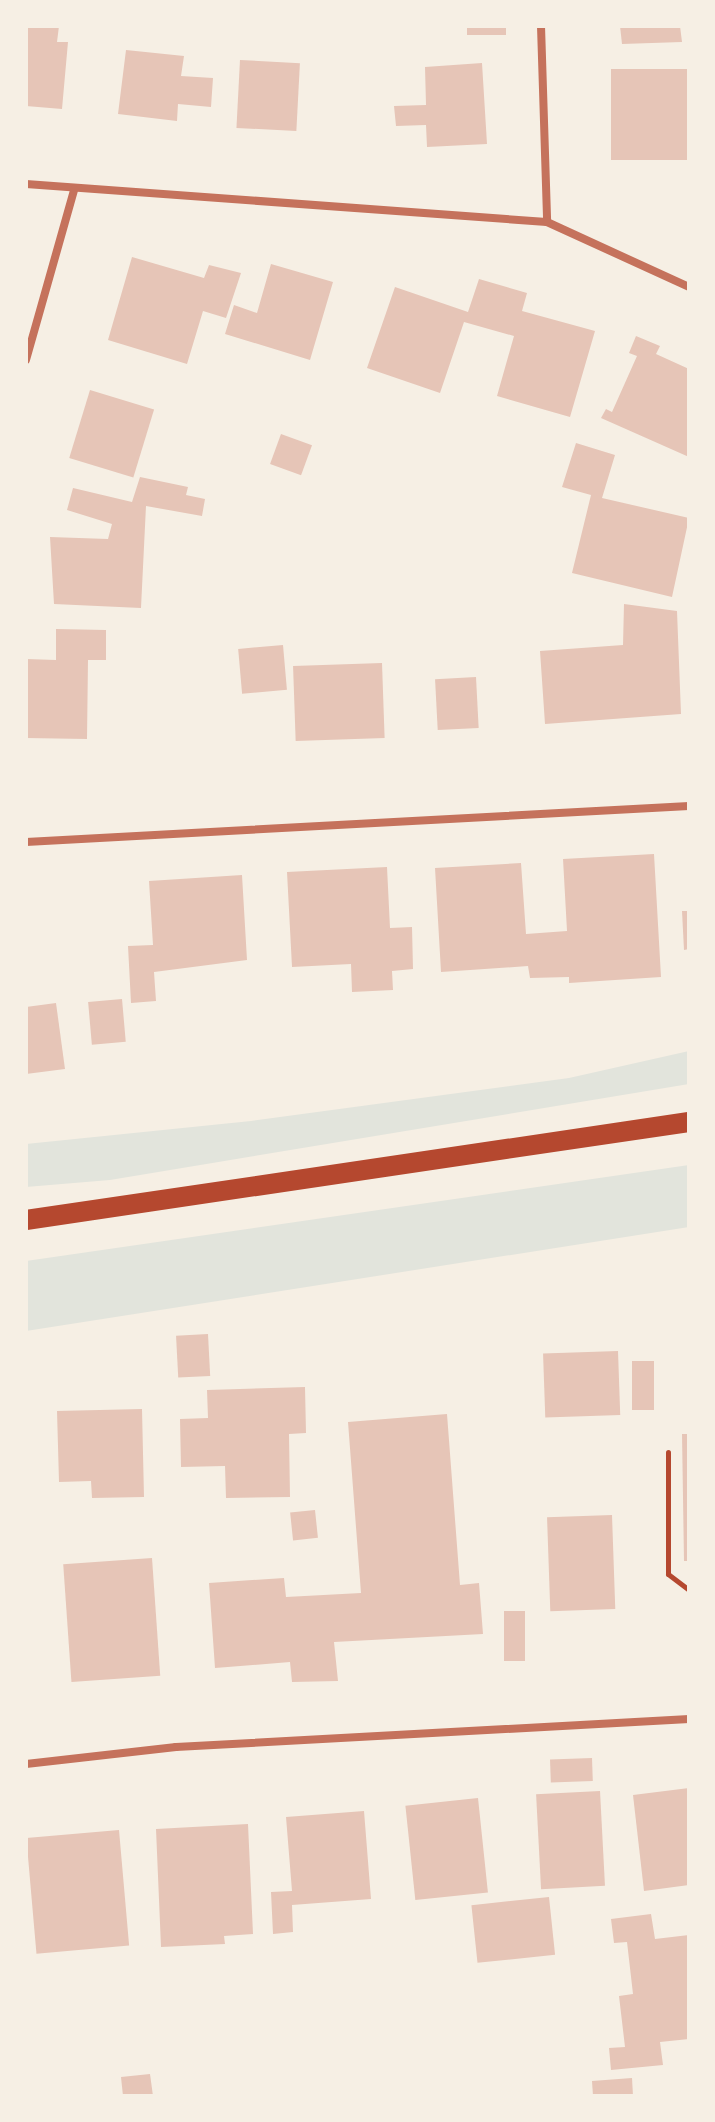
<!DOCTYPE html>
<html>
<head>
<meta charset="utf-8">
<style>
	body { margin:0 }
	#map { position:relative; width:715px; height:2122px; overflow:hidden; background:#f6efe4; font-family:"Alegreya Sans",sans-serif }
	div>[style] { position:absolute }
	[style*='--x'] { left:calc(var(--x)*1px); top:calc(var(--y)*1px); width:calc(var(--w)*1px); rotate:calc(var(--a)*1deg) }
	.green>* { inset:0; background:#e2e4dc }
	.building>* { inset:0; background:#e6c5b7; transform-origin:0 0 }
	.path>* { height:5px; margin:-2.5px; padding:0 2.5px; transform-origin:2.5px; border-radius:2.5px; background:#b5482f }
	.minor>* { height:8px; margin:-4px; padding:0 4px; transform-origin:4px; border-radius:4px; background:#c5725c }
	.primary>* { height:20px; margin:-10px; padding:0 10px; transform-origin:10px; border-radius:10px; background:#b5482f }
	span { translate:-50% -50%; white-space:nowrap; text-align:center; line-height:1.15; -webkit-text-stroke:6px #f6efe4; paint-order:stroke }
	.frame { position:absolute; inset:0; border:28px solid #f6efe4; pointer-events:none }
</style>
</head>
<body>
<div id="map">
	<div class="green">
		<div style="clip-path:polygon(689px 1051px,689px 1084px,110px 1180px,26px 1187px,26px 1144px,251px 1121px,569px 1078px)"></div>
		<div style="clip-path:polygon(689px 1165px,689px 1227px,26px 1331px,26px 1261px)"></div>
	</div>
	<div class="building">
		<div style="clip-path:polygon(26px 26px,59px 26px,57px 42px,68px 42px,62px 109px,26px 106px)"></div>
		<div style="left:467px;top:26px;width:39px;height:9px"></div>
		<div style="clip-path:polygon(620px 26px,680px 26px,682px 42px,622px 44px)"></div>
		<div style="clip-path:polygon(126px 50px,184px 56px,181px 76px,213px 78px,211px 107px,178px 104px,177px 121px,118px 114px)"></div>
		<div style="left:240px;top:60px;width:60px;height:68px;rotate:3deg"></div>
		<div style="clip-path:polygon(482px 63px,487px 144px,427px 147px,426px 125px,396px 126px,394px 106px,426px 105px,425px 67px)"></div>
		<div style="left:689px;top:69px;width:91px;height:78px;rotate:90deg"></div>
		<div style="clip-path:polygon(132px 257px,204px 278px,209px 265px,241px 273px,226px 318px,203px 311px,187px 364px,108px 340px)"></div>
		<div style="clip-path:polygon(271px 264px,333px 282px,310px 360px,225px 334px,234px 305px,257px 313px)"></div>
		<div style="clip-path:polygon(479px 279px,527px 293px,522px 311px,595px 331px,570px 417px,497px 396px,514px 336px,464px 322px,440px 393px,367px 368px,395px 287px,468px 312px)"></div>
		<div style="clip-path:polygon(636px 336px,660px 346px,656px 354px,689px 369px,689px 457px,601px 418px,606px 409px,612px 412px,637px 356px,629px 353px)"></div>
		<div style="left:90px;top:390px;width:67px;height:71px;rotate:17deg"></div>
		<div style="left:281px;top:434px;width:33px;height:32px;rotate:20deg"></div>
		<div style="clip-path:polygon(576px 443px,615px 455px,602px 498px,689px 518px,672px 597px,572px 573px,591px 495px,562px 487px)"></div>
		<div style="clip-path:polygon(140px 477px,188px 487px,186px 495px,205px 499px,202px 516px,146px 506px,141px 608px,54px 604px,50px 537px,108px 539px,112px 524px,67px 510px,73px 488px,132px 502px)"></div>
		<div style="clip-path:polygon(624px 604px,677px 611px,681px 714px,545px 724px,540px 651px,623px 645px)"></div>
		<div style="clip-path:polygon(56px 629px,106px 630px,106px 660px,88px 660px,87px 739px,26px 738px,26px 659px,56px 660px)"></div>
		<div style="left:283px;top:645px;width:45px;height:45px;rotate:85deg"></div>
		<div style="left:382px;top:663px;width:75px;height:89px;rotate:88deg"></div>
		<div style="left:476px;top:677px;width:51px;height:41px;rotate:87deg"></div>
		<div style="clip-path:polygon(654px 854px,661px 977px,569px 983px,569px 977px,530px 978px,528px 966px,441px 972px,435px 868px,521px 863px,526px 934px,567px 931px,563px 859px)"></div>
		<div style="clip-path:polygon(387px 867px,390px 928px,412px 927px,413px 969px,392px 971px,393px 990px,352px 992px,351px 964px,292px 967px,287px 872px)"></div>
		<div style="clip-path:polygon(242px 875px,247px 960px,154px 972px,156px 1001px,131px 1003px,128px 946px,153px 945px,149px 881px)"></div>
		<div style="clip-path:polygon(682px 911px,689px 911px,689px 949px,684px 950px)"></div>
		<div style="left:122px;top:999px;width:43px;height:34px;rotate:85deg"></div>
		<div style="clip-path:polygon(56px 1003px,65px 1069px,26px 1074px,26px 1007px)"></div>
		<div style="left:208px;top:1334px;width:42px;height:32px;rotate:87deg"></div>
		<div style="left:618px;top:1351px;width:64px;height:75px;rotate:88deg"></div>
		<div style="left:632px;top:1361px;width:22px;height:49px"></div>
		<div style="clip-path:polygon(305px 1387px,306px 1433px,289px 1434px,290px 1497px,226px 1498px,225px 1466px,181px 1467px,180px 1419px,208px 1418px,207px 1390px)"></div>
		<div style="clip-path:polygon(142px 1409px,144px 1497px,92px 1498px,91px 1481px,59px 1482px,57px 1411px)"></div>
		<div style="clip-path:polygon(447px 1414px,460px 1585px,479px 1583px,483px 1634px,334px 1642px,338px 1681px,292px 1682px,290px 1662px,215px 1668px,209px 1583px,284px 1578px,286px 1597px,361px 1593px,348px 1422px)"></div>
		<div style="clip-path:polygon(682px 1434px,689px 1434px,689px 1561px,684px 1561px)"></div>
		<div style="left:315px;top:1510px;width:28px;height:25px;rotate:84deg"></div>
		<div style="left:612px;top:1515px;width:94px;height:65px;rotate:88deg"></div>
		<div style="left:152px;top:1558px;width:118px;height:89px;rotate:86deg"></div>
		<div style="left:504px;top:1611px;width:21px;height:50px"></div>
		<div style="left:592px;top:1758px;width:23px;height:42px;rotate:88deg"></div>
		<div style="clip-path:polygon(689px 1788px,689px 1885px,644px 1891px,633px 1795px)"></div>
		<div style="left:600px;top:1791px;width:95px;height:64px;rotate:87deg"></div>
		<div style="left:478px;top:1798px;width:95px;height:73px;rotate:84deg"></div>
		<div style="clip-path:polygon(364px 1811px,371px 1899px,292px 1905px,293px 1932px,273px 1934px,271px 1892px,292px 1891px,286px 1817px)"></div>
		<div style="clip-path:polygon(248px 1824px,253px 1934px,224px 1936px,225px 1944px,161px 1947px,156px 1829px)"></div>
		<div style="left:119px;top:1830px;width:116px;height:93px;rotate:85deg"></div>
		<div style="left:549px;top:1897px;width:58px;height:78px;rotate:84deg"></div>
		<div style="clip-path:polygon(651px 1914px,655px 1939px,689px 1935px,689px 2039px,660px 2042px,663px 2065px,611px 2070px,609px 2048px,625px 2047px,619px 1996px,633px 1994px,627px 1942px,614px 1943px,611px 1919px)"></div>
		<div style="clip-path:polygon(150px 2074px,153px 2096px,123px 2096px,121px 2077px)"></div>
		<div style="clip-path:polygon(632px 2078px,633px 2096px,593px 2096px,592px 2081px)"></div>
	</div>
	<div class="path">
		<div style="--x:668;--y:1452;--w:122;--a:90"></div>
		<div style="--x:668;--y:1574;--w:26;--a:37"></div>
	</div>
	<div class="minor">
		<div style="--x:541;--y:26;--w:196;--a:88.2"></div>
		<div style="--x:26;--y:184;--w:522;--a:4.17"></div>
		<div style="--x:547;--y:222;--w:156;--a:24.6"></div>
		<div style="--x:26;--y:360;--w:177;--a:-74.2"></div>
		<div style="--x:26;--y:842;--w:664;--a:-3.11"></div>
		<div style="--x:26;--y:1764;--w:151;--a:-6.5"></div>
		<div style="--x:176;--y:1747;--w:514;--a:-3.12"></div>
	</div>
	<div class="primary">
		<div style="--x:26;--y:1220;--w:670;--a:-8.41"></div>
	</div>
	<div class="frame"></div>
</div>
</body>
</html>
